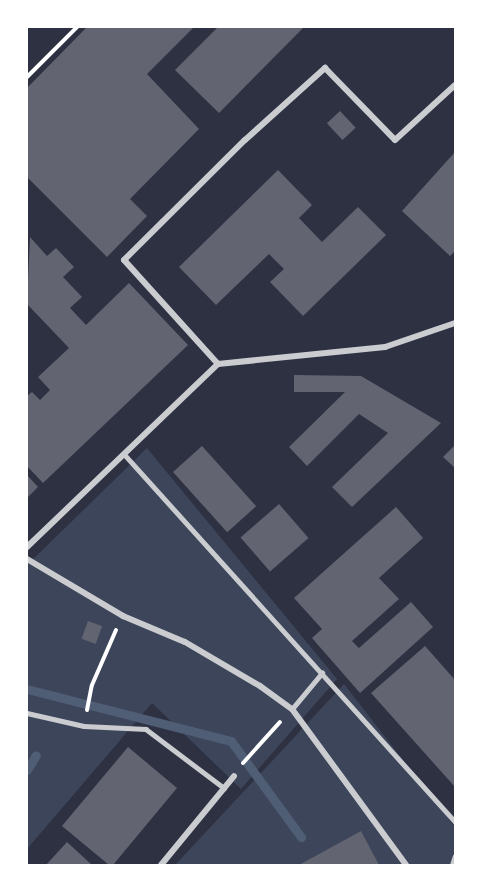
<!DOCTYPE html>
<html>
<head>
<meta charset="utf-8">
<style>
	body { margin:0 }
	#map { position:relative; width:482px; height:892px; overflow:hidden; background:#2d3142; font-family:"Open Sans",sans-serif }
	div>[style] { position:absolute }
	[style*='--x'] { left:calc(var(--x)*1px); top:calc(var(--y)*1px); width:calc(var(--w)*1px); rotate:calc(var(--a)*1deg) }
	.green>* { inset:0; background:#3c4559 }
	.stream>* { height:9px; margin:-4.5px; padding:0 4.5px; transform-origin:4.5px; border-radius:4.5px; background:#4f5d75 }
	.building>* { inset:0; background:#626471; transform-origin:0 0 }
	.path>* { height:4px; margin:-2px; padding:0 2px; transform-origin:2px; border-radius:2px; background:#fff }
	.service>* { height:4.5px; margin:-2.25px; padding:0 2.25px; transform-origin:2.25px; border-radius:2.25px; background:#caccd0 }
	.minor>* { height:6px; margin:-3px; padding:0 3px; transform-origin:3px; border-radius:3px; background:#caccd0 }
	span { translate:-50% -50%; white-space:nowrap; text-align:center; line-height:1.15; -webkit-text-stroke:5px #fff; paint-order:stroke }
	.frame { position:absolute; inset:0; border:28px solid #fff; pointer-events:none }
</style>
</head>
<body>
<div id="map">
	<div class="green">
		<div style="clip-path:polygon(147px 448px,337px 679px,241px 789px,152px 703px,27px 849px,27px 565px)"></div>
		<div style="clip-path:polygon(344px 684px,455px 827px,455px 865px,175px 865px)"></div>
	</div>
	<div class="stream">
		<div style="--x:27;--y:689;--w:211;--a:14.3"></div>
		<div style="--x:231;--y:741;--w:119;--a:53.9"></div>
		<div style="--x:27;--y:770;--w:17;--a:-59"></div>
	</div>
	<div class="building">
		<div style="clip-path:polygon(87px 27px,194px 27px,147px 74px,199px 129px,130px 199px,147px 216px,107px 257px,27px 177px,27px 88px)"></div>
		<div style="clip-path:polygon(218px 27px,304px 27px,219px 113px,175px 70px)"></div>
		<div style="left:340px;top:111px;width:23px;height:18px;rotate:47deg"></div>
		<div style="clip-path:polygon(455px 152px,455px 251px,450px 256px,402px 211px)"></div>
		<div style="clip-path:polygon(278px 170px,312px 205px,299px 218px,322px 242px,358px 207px,386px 235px,303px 316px,270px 282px,284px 269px,269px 254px,216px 305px,179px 267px)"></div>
		<div style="clip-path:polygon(30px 237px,47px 256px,56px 248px,74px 267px,63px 277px,82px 297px,70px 308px,86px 325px,129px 283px,188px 345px,43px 483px,27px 466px,27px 396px,32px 392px,40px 400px,50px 390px,38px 377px,69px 348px,27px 304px)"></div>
		<div style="clip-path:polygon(294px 375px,361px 376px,441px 423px,352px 507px,332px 487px,388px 433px,359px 414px,307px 466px,289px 447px,345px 392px,294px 392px)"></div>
		<div style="clip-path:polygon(455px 445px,455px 468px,443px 457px)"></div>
		<div style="left:202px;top:446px;width:81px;height:39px;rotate:48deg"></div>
		<div style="clip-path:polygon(27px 475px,38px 487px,27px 498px)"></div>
		<div style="left:279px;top:504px;width:45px;height:51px;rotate:49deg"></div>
		<div style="clip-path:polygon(396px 507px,423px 538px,379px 578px,399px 599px,352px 641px,359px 648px,411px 602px,433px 627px,360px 693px,312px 638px,322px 629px,294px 598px)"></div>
		<div style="left:88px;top:621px;width:15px;height:19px;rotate:20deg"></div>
		<div style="clip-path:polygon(425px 646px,455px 680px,455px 787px,371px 693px)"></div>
		<div style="clip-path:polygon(128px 747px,177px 788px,113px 865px,109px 865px,62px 826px)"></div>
		<div style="clip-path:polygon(361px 831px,379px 865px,299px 865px)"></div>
		<div style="clip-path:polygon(67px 842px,92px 865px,46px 865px)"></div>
	</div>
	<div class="path">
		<div style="--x:27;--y:77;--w:71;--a:-45"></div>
		<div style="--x:87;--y:710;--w:25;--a:-79"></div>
		<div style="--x:92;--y:685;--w:60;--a:-66.4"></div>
		<div style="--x:243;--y:763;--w:55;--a:-47.9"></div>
	</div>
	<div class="service">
		<div style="--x:125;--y:455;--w:494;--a:48"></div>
		<div style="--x:292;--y:709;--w:47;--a:-50.2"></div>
		<div style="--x:27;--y:713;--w:58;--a:12.8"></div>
		<div style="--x:84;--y:726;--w:62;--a:2.8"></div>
		<div style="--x:146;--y:729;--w:98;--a:37.1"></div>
		<div style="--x:452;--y:865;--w:9;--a:-72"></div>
	</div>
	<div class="minor">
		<div style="--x:218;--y:364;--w:140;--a:-132.1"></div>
		<div style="--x:124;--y:260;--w:170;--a:-44.8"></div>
		<div style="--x:245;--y:140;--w:108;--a:-42"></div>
		<div style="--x:325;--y:68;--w:100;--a:45.8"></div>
		<div style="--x:395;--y:140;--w:81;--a:-42.5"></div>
		<div style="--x:27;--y:547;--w:265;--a:-43.8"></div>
		<div style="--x:218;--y:364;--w:168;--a:-5.8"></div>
		<div style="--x:385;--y:347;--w:74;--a:-18.9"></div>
		<div style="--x:27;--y:559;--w:112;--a:30.7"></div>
		<div style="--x:123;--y:616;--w:67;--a:22.8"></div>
		<div style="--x:185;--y:642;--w:87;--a:30.4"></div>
		<div style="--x:260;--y:686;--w:39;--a:36"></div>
		<div style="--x:292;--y:709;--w:193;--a:53.8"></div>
		<div style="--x:161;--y:865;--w:115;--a:-50.6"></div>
	</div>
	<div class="frame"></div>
</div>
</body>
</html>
